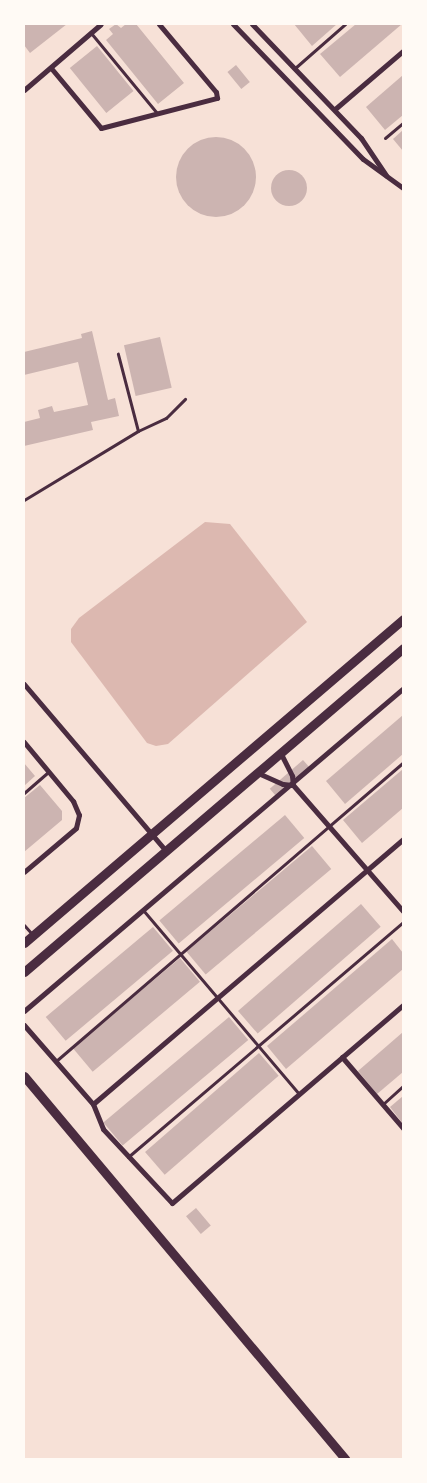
<!DOCTYPE html>
<html>
<head>
<meta charset="utf-8">
<style>
	body { margin:0 }
	#map { position:relative; width:427px; height:1483px; overflow:hidden; background:#f7e1d7; font-family:Helvetica,sans-serif }
	div>[style] { position:absolute }
	[style*='--x'] { left:calc(var(--x)*1px); top:calc(var(--y)*1px); width:calc(var(--w)*1px); rotate:calc(var(--a)*1deg) }
	.water>* { inset:0; background:#dcb8b0 }
	.building>* { inset:0; background:#ccb4b1; transform-origin:0 0 }
	.round { border-radius:50% }
	.service>* { height:3px; margin:-1.5px; padding:0 1.5px; transform-origin:1.5px; border-radius:1.5px; background:#4a2c40 }
	.minor>* { height:5px; margin:-2.5px; padding:0 2.5px; transform-origin:2.5px; border-radius:2.5px; background:#4a2c40 }
	.tertiary>* { height:9px; margin:-4.5px; padding:0 4.5px; transform-origin:4.5px; border-radius:4.5px; background:#4a2c40 }
	span { translate:-50% -50%; white-space:nowrap; text-align:center; line-height:1.15; -webkit-text-stroke:4.5px #fffaf5; paint-order:stroke }
	.frame { position:absolute; inset:0; border:25px solid #fffaf5; pointer-events:none }
</style>
</head>
<body>
<div id="map">
	<div class="water">
		<div style="clip-path:polygon(205px 522px,230px 524px,307px 622px,168px 744px,156px 746px,147px 743px,71px 642px,71px 629px,79px 618px)"></div>
	</div>
	<div class="building">
		<div style="clip-path:polygon(24px 24px,67px 24px,30px 53px,24px 45px)"></div>
		<div style="clip-path:polygon(116px 24px,121px 28px,126px 24px,136px 24px,184px 83px,158px 104px,106px 40px,113px 34px,109px 29px)"></div>
		<div style="clip-path:polygon(294px 24px,337px 24px,312px 46px)"></div>
		<div style="clip-path:polygon(356px 24px,402px 24px,340px 77px,320px 54px)"></div>
		<div style="left:97px;top:46px;width:58px;height:35px;rotate:51deg"></div>
		<div style="left:236px;top:65px;width:22px;height:11px;rotate:51deg"></div>
		<div style="clip-path:polygon(403px 75px,403px 115px,385px 130px,366px 107px)"></div>
		<div style="clip-path:polygon(403px 130px,403px 151px,393px 139px)"></div>
		<div class="round" style="left:176px;top:137px;width:80px;height:80px"></div>
		<div class="round" style="left:271px;top:170px;width:36px;height:36px"></div>
		<div style="clip-path:polygon(92px 331px,108px 400px,115px 398px,119px 416px,91px 422px,93px 430px,24px 446px,24px 422px,40px 418px,38px 410px,52px 406px,54px 412px,88px 405px,78px 362px,24px 375px,24px 352px,82px 338px,81px 334px)"></div>
		<div style="left:160px;top:337px;width:52px;height:37px;rotate:77deg"></div>
		<div style="clip-path:polygon(403px 715px,403px 754px,345px 804px,326px 781px)"></div>
		<div style="left:303px;top:760px;width:11px;height:44px;rotate:49deg"></div>
		<div style="clip-path:polygon(24px 763px,35px 776px,24px 786px)"></div>
		<div style="clip-path:polygon(403px 769px,403px 808px,362px 843px,343px 820px)"></div>
		<div style="clip-path:polygon(40px 785px,62px 811px,62px 820px,24px 852px,24px 798px)"></div>
		<div style="left:285px;top:815px;width:30px;height:164px;rotate:50deg"></div>
		<div style="left:312px;top:846px;width:30px;height:164px;rotate:50deg"></div>
		<div style="left:361px;top:904px;width:30px;height:163px;rotate:49deg"></div>
		<div style="left:153px;top:927px;width:31px;height:140px;rotate:50deg"></div>
		<div style="clip-path:polygon(392px 939px,403px 953px,403px 969px,286px 1069px,267px 1046px)"></div>
		<div style="left:180px;top:958px;width:31px;height:140px;rotate:50deg"></div>
		<div style="left:229px;top:1017px;width:30px;height:164px;rotate:50deg"></div>
		<div style="clip-path:polygon(403px 1032px,403px 1072px,377px 1094px,358px 1071px)"></div>
		<div style="left:259px;top:1053px;width:30px;height:151px;rotate:49deg"></div>
		<div style="clip-path:polygon(403px 1096px,403px 1124px,390px 1107px)"></div>
		<div style="left:196px;top:1208px;width:23px;height:13px;rotate:50deg"></div>
	</div>
	<div class="service">
		<div style="--x:91;--y:33;--w:104;--a:50.5"></div>
		<div style="--x:295;--y:68;--w:67;--a:-41.3"></div>
		<div style="--x:385;--y:138;--w:23;--a:-40"></div>
		<div style="--x:138;--y:431;--w:31;--a:-25"></div>
		<div style="--x:166;--y:418;--w:27;--a:-45"></div>
		<div style="--x:24;--y:500;--w:133;--a:-31.2"></div>
		<div style="--x:138;--y:431;--w:80;--a:-104.6"></div>
		<div style="--x:24;--y:793;--w:32;--a:-41"></div>
		<div style="--x:143;--y:910;--w:241;--a:49.7"></div>
		<div style="--x:24;--y:925;--w:12;--a:48"></div>
		<div style="--x:56;--y:1061;--w:457;--a:-40.7"></div>
		<div style="--x:383;--y:1104;--w:27;--a:-42"></div>
		<div style="--x:128;--y:1157;--w:362;--a:-40.5"></div>
	</div>
	<div class="minor">
		<div style="--x:233;--y:24;--w:187;--a:46.1"></div>
		<div style="--x:363;--y:159;--w:49;--a:35.9"></div>
		<div style="--x:252;--y:24;--w:158;--a:46.3"></div>
		<div style="--x:361;--y:138;--w:45;--a:56"></div>
		<div style="--x:51;--y:68;--w:78;--a:50.2"></div>
		<div style="--x:101;--y:128;--w:120;--a:-14.5"></div>
		<div style="--x:217;--y:98;--w:6;--a:-99"></div>
		<div style="--x:216;--y:92;--w:89;--a:-130"></div>
		<div style="--x:24;--y:90;--w:101;--a:-40.6"></div>
		<div style="--x:335;--y:109;--w:89;--a:-40.5"></div>
		<div style="--x:24;--y:684;--w:219;--a:49.6"></div>
		<div style="--x:24;--y:742;--w:77;--a:50.3"></div>
		<div style="--x:73;--y:801;--w:15;--a:67"></div>
		<div style="--x:79;--y:815;--w:13;--a:103"></div>
		<div style="--x:76;--y:828;--w:68;--a:139.8"></div>
		<div style="--x:280;--y:752;--w:27;--a:63"></div>
		<div style="--x:292;--y:776;--w:9;--a:84"></div>
		<div style="--x:293;--y:785;--w:167;--a:48.9"></div>
		<div style="--x:258;--y:773;--w:27;--a:24"></div>
		<div style="--x:283;--y:784;--w:9;--a:6"></div>
		<div style="--x:24;--y:1011;--w:497;--a:-40.4"></div>
		<div style="--x:24;--y:1025;--w:105;--a:48.9"></div>
		<div style="--x:93;--y:1104;--w:27;--a:68"></div>
		<div style="--x:103;--y:1129;--w:101;--a:47"></div>
		<div style="--x:172;--y:1203;--w:304;--a:-40.6"></div>
		<div style="--x:342;--y:1057;--w:94;--a:49.3"></div>
		<div style="--x:93;--y:1104;--w:408;--a:-40.5"></div>
	</div>
	<div class="tertiary">
		<div style="--x:24;--y:943;--w:499;--a:-40.5"></div>
		<div style="--x:24;--y:972;--w:499;--a:-40.5"></div>
		<div style="--x:24;--y:1076;--w:500;--a:50"></div>
	</div>
	<div class="frame"></div>
</div>
</body>
</html>
